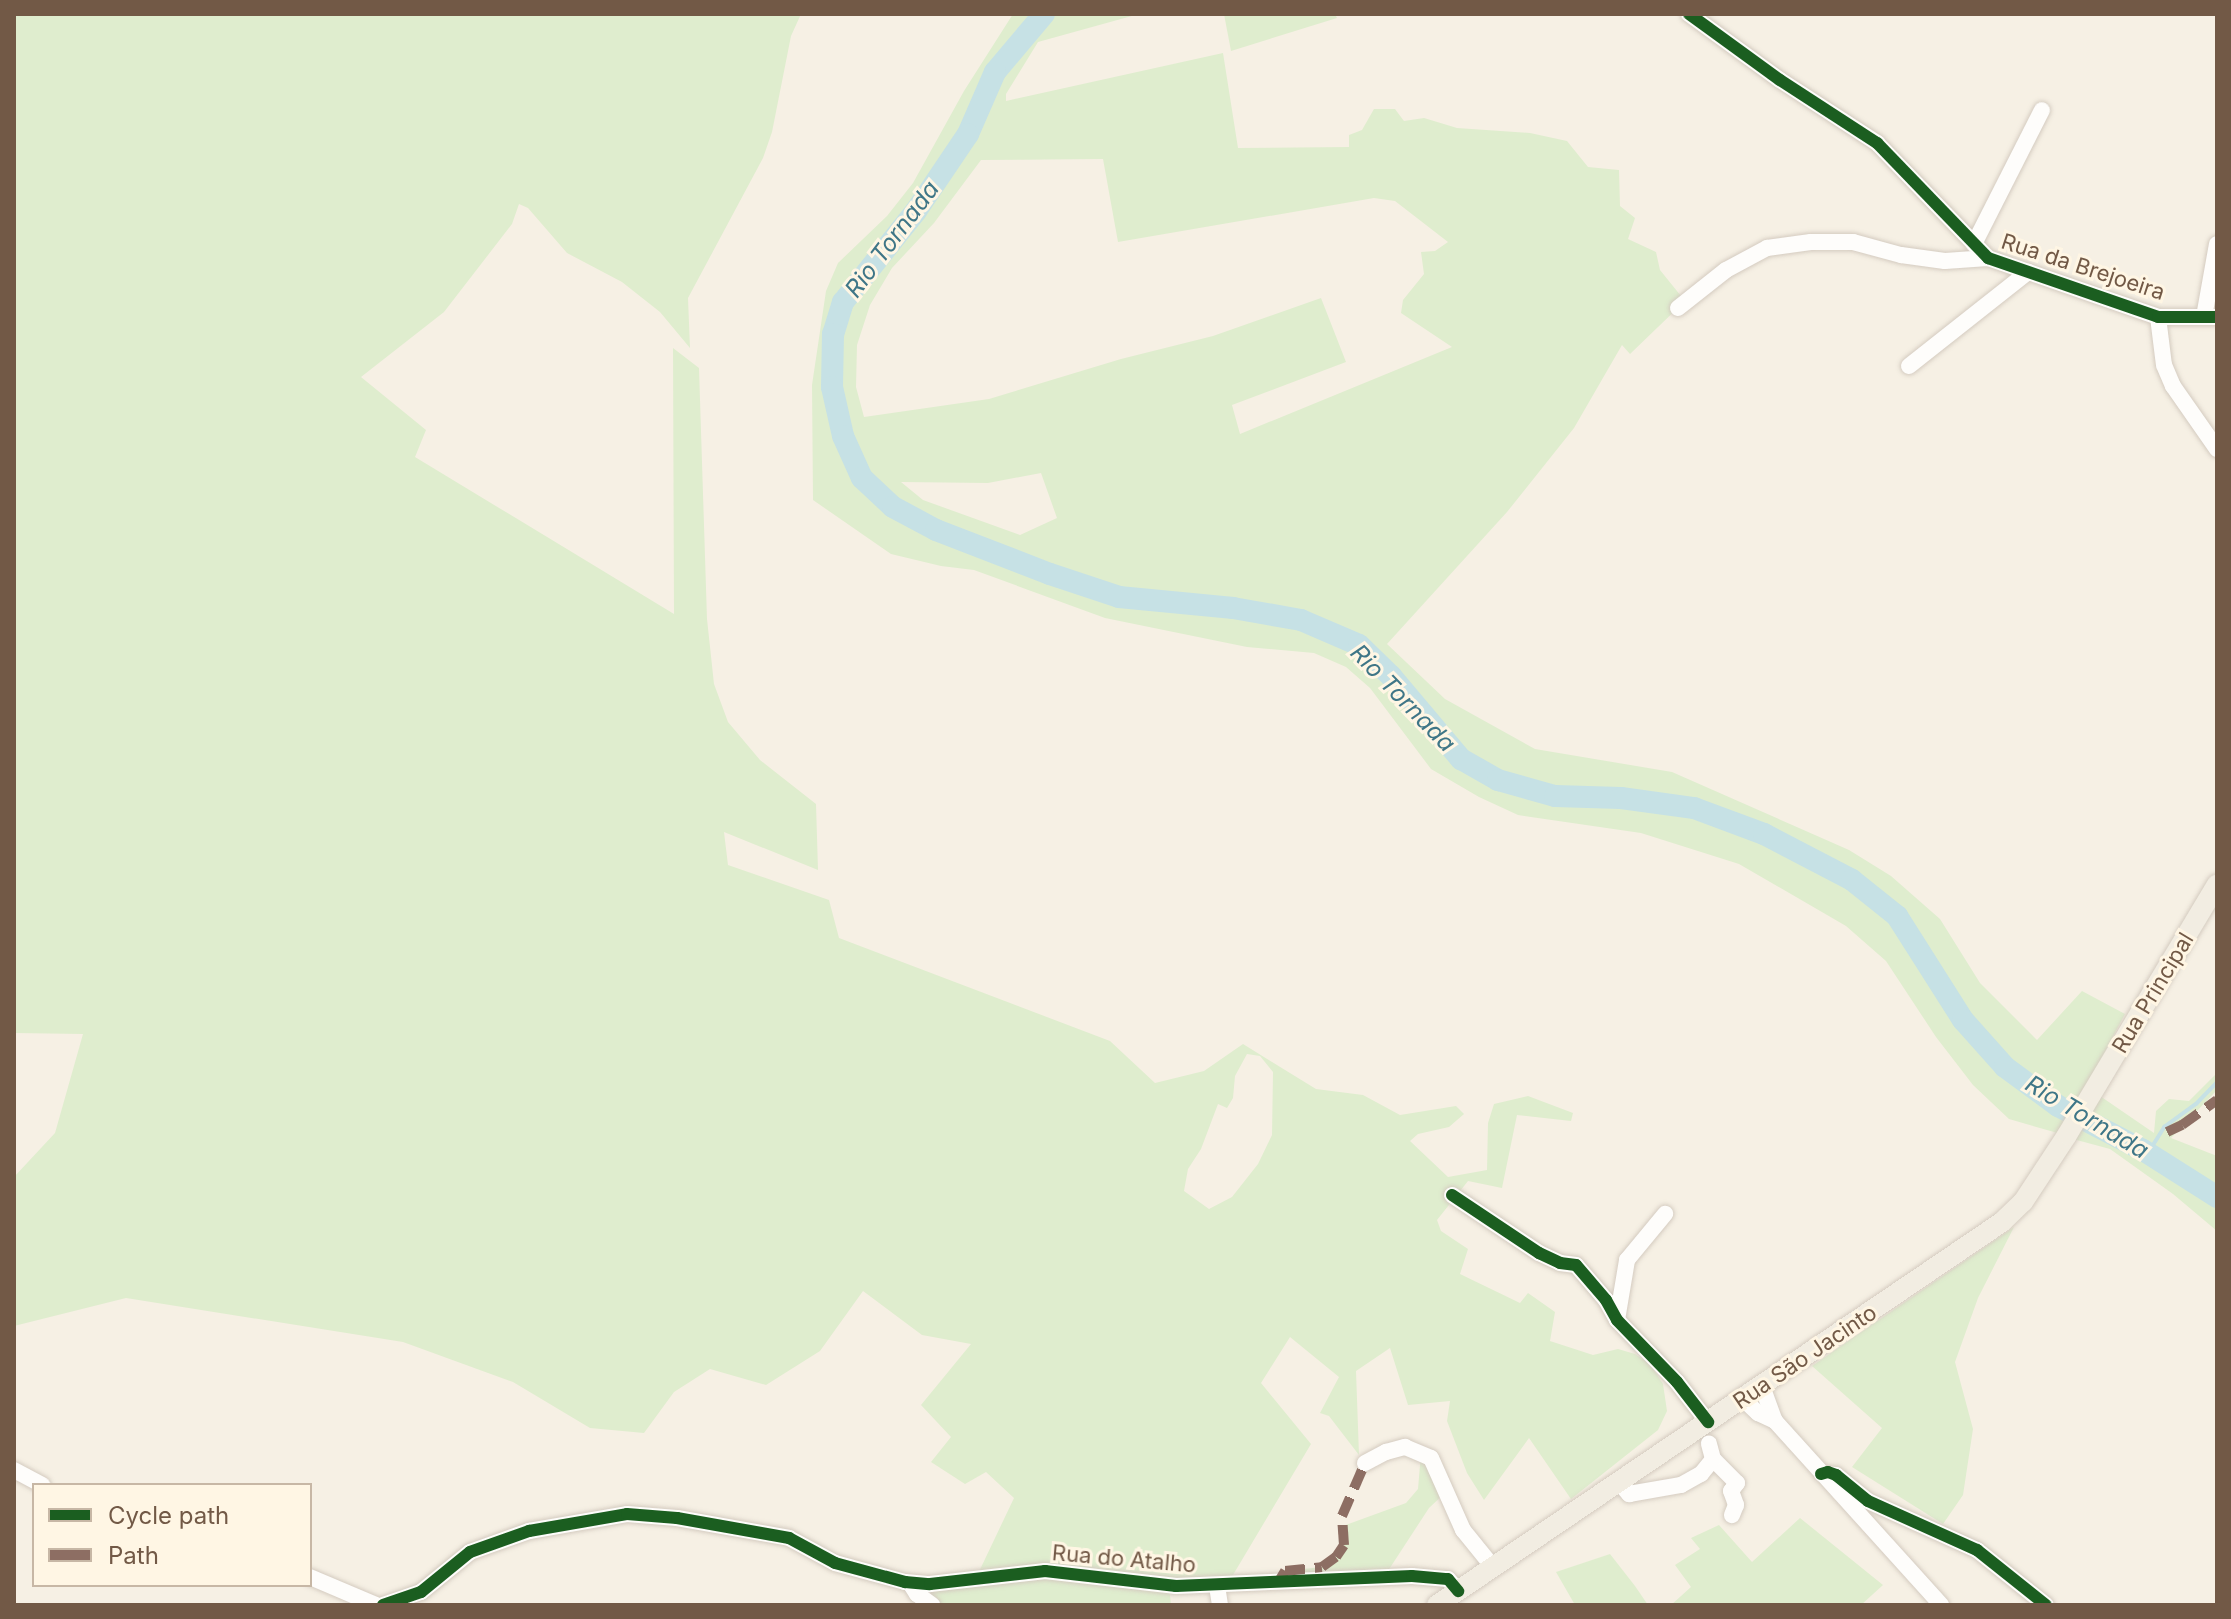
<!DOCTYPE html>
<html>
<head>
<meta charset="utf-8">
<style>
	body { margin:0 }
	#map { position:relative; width:2231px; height:1619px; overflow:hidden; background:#f6f0e4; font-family:Inter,sans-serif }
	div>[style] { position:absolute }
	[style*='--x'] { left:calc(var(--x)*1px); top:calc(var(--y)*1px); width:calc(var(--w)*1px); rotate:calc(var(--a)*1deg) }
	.green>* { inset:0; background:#dfedce }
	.stream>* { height:4px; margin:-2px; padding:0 2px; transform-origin:2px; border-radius:2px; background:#c6e1e5 }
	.river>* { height:22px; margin:-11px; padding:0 11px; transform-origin:11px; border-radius:11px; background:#c6e1e5 }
	.roads { filter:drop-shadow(0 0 2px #d4cbc0) drop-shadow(0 0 2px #d4cbc0) }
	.minor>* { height:16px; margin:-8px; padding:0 8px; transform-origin:8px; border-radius:8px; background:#fefdfb }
	.major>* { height:20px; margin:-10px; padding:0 10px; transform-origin:10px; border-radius:10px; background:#f2ede2 }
	.quiet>* { height:10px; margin-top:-5px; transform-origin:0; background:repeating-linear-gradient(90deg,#8d6e63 0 20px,transparent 0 30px) }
	.cycleway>* { height:12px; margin:-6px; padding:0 6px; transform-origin:6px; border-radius:6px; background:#1b5e20 }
	span { translate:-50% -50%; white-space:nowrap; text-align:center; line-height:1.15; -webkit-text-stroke:6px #fff6e4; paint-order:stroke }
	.street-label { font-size:22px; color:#725946 }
	.water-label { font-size:24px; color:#3f7687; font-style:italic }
	.frame { position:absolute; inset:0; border:16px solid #725946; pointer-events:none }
	.legend { position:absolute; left:32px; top:1483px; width:280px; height:104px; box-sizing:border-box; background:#fff6e4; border:2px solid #c7b7a5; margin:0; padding:10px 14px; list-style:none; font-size:24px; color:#725946 }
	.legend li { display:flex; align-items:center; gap:16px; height:40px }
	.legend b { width:40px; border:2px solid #c7b7a5 }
</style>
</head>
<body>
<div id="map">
	<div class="green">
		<div style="clip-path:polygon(evenodd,14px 14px,801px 14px,791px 36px,772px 132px,763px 158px,688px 298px,690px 348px,660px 312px,622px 282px,567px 253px,528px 208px,519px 204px,512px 224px,444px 312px,361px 377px,426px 430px,415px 457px,674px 614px,673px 348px,699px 368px,707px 619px,714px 684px,728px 722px,760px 760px,816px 804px,818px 870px,724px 832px,728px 865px,829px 900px,839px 938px,1110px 1041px,1155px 1083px,1204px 1071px,1243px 1044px,1316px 1089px,1363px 1095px,1400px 1115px,1456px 1106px,1464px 1114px,1449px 1127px,1418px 1134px,1410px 1141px,1448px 1177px,1487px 1170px,1488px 1123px,1494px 1104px,1528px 1096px,1573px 1113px,1571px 1121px,1517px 1115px,1502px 1188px,1468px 1181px,1437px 1220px,1441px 1231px,1468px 1249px,1460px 1274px,1520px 1303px,1528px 1293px,1555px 1312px,1550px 1341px,1593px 1355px,1618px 1349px,1635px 1354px,1650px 1364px,1663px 1384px,1667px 1411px,1658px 1430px,1571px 1499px,1529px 1438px,1484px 1500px,1467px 1473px,1447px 1421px,1450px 1401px,1408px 1405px,1390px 1348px,1356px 1371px,1359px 1455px,1329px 1416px,1320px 1413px,1339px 1377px,1290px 1337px,1261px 1383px,1311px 1444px,1227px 1585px,1169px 1586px,1171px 1605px,932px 1605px,917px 1594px,976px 1578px,1014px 1498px,986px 1472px,965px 1484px,931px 1462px,951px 1437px,921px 1405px,971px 1344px,922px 1335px,863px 1291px,820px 1351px,766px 1385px,710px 1369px,674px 1392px,644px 1433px,590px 1428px,513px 1382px,403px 1342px,126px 1298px,14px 1326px,14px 1177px,55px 1133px,83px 1034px,14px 1033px,14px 14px,1247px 1054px,1260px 1056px,1273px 1072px,1272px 1135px,1258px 1164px,1232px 1197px,1209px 1209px,1184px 1191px,1188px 1169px,1201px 1149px,1218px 1104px,1227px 1108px,1233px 1098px,1235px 1076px,1247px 1054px)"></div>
		<div style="clip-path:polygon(evenodd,1013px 14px,1139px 14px,1038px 42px,1006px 94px,1006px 101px,1223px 53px,1238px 148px,1349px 147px,1349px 135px,1362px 130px,1374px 109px,1395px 109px,1404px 121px,1424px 118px,1457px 128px,1530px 133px,1567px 141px,1588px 167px,1619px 170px,1620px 206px,1635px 218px,1628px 239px,1656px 252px,1660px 270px,1685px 301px,1630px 354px,1622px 345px,1574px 428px,1507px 512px,1387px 644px,1445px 699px,1535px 749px,1672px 772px,1849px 850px,1891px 876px,1940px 919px,1980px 983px,2037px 1040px,2082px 991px,2125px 1014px,2061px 1134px,2009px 1119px,1973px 1085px,1936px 1037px,1886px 961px,1846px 926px,1739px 864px,1641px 833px,1518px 815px,1479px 797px,1431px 769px,1370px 688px,1346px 667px,1314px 653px,1247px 647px,1105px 618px,974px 570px,941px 566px,891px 554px,813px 500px,812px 385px,826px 291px,838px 263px,887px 216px,913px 183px,964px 91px,1013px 14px,1103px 159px,1118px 242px,1374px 198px,1395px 201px,1448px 242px,1435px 251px,1421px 252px,1424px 274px,1403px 300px,1401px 313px,1452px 347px,1240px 434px,1232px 405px,1346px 362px,1321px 298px,1213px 336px,1121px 359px,989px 399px,864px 417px,856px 387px,857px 345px,870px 305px,892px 268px,934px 223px,981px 160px,1103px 159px,1013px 14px,1041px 473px,1057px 518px,1020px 535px,923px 500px,901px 482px,988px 483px,1041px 473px)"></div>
		<div style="clip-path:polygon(1224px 14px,1335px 14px,1337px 18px,1231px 51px)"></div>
		<div style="clip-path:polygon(2217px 1073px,2217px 1090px,2171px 1138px,2217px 1156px,2217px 1231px,2173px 1194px,2110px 1149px,2073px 1139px,2100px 1096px,2154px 1133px,2156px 1111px,2169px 1099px,2189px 1101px)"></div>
		<div style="clip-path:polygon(2014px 1227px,1978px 1298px,1955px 1362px,1973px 1429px,1963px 1495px,1943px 1524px,1852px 1467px,1882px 1428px,1812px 1366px)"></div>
		<div style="clip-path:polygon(1421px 1453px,1446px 1492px,1429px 1508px,1384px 1577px,1279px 1583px,1285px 1571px,1322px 1567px,1336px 1557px,1344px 1545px,1343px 1526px,1406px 1503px,1418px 1489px)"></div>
		<div style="clip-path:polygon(1800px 1518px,1883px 1585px,1861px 1605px,1671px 1605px,1691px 1587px,1675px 1565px,1700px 1549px,1691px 1538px,1719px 1525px,1752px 1562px)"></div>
		<div style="clip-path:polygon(1610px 1554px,1635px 1586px,1648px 1605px,1575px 1605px,1556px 1572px)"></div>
	</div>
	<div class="stream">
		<div style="--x:2148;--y:1153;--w:31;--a:-58"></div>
		<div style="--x:2164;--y:1127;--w:39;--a:-36"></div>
		<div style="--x:2196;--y:1104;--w:30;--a:-46"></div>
	</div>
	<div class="river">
		<div style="--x:1044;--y:14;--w:76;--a:130.2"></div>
		<div style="--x:995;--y:72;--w:68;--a:113.5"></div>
		<div style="--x:968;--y:134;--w:93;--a:124"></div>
		<div style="--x:916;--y:211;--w:117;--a:128.7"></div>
		<div style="--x:843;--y:302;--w:34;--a:107"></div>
		<div style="--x:833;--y:334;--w:53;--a:91.1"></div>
		<div style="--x:832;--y:387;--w:50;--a:77.3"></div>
		<div style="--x:843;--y:436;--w:46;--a:65.7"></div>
		<div style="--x:862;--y:478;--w:42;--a:43.1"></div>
		<div style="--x:893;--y:507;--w:49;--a:28.1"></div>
		<div style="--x:936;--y:530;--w:122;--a:21.1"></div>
		<div style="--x:1050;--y:574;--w:73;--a:18.4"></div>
		<div style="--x:1119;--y:597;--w:115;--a:5.5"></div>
		<div style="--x:1233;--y:608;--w:69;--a:10"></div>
		<div style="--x:1301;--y:620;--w:63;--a:23.3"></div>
		<div style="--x:1359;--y:645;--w:45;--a:44.1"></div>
		<div style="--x:1391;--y:676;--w:109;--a:49.9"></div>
		<div style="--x:1461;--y:759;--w:43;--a:29.6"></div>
		<div style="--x:1498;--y:780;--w:59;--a:15.7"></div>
		<div style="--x:1555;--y:796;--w:66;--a:1.7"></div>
		<div style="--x:1621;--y:798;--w:74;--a:7.8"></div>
		<div style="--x:1694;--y:808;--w:75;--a:20.4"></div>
		<div style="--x:1764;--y:834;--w:99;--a:27.6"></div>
		<div style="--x:1852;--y:880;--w:58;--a:38.7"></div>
		<div style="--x:1897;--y:916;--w:123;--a:57.6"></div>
		<div style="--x:1963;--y:1020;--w:63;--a:48.2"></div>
		<div style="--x:2005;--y:1067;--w:66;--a:36.3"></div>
		<div style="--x:2058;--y:1106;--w:96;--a:27.4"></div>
		<div style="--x:2143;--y:1150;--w:88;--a:32.4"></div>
	</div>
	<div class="roads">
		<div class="minor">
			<div style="--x:1689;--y:14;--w:112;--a:36"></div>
			<div style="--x:1780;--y:80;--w:116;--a:33"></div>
			<div style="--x:1877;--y:143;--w:160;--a:46"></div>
			<div style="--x:1988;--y:258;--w:180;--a:19.1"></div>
			<div style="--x:2158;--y:317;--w:59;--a:0"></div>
			<div style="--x:1974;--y:244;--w:150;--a:-63.1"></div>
			<div style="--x:1678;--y:308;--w:61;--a:-38.4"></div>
			<div style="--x:1726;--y:270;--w:47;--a:-28.2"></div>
			<div style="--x:1767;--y:248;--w:44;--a:-7.8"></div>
			<div style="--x:1811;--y:242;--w:42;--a:0"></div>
			<div style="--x:1853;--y:242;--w:50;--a:15.2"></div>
			<div style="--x:1901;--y:255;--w:44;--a:7.8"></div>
			<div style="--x:1945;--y:261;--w:43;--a:-4"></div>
			<div style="--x:2158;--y:317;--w:48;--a:82.9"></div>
			<div style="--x:2164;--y:365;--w:23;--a:67"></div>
			<div style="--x:2173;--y:386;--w:77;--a:55.1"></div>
			<div style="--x:2204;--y:317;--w:74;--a:-79.9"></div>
			<div style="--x:1909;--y:366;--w:152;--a:-38.3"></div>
			<div style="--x:1452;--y:1195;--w:105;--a:33.7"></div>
			<div style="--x:1539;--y:1253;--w:23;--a:25"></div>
			<div style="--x:1560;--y:1263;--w:16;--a:7"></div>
			<div style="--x:1576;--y:1265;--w:46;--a:49.4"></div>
			<div style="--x:1606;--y:1300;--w:23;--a:61"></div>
			<div style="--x:1617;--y:1320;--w:86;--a:45.9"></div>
			<div style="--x:1677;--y:1382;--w:51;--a:52.2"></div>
			<div style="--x:1617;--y:1320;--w:61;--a:-80.5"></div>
			<div style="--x:1627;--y:1260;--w:60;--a:-50.4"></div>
			<div style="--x:1762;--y:1386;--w:37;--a:70"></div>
			<div style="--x:1743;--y:1399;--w:21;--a:43"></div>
			<div style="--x:1758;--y:1413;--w:19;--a:25"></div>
			<div style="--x:1775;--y:1421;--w:248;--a:47.9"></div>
			<div style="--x:1713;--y:1459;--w:34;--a:45"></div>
			<div style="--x:1737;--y:1483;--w:10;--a:127"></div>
			<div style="--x:1731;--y:1491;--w:15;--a:70"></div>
			<div style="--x:1736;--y:1505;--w:11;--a:112"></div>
			<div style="--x:1365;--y:1463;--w:24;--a:-28"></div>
			<div style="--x:1386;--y:1452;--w:20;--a:-15"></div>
			<div style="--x:1405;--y:1447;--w:28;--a:23"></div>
			<div style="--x:1431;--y:1458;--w:79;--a:66"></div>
			<div style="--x:1463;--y:1530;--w:48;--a:51"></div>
			<div style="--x:14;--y:1470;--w:32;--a:28"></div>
			<div style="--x:1822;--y:1474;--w:14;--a:4"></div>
			<div style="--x:1836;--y:1475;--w:41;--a:39.1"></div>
			<div style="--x:1868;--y:1501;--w:120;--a:24.2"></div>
			<div style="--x:1977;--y:1550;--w:88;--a:38.6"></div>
			<div style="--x:1619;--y:1482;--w:16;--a:50"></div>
			<div style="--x:1629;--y:1494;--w:53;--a:-9.8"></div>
			<div style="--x:1681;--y:1485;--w:23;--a:-29"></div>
			<div style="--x:1701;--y:1474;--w:19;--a:-51"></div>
			<div style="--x:1713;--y:1459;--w:16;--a:-105"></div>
			<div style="--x:310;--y:1577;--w:72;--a:23"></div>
			<div style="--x:910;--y:1583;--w:13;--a:58"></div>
			<div style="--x:917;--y:1594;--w:19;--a:36"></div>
			<div style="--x:1217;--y:1586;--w:19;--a:81"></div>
			<div style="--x:383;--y:1605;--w:40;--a:-18.9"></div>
			<div style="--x:421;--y:1592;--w:63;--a:-39.2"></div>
			<div style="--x:470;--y:1552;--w:63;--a:-19.6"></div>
			<div style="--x:529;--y:1531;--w:99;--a:-9.8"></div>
			<div style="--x:627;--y:1514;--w:50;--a:4.6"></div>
			<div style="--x:677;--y:1518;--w:114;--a:10.1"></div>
			<div style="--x:789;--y:1538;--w:52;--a:28.5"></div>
			<div style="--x:835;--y:1563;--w:73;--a:15.2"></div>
			<div style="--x:905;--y:1582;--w:25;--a:5"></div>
			<div style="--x:930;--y:1584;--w:116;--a:-6.4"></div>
			<div style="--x:1045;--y:1571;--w:132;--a:6.5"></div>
			<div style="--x:1176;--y:1586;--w:236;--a:-2.4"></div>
			<div style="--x:1412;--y:1576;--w:36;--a:5"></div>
			<div style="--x:1448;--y:1579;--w:16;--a:50"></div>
		</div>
		<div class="major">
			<div style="--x:1437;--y:1605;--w:683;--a:-34.13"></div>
			<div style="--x:2002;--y:1222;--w:29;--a:-44"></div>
			<div style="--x:2023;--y:1202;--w:80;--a:-56.7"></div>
			<div style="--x:2067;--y:1135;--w:292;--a:-59.1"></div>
		</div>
	</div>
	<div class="quiet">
		<div style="--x:2167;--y:1132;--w:17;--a:-25"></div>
		<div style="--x:2182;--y:1125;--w:43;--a:-35.5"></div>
		<div style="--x:1279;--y:1581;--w:12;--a:-59"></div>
		<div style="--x:1285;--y:1571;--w:37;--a:-6"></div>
		<div style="--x:1322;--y:1567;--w:17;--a:-36"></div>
		<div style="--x:1336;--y:1557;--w:14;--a:-56"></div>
		<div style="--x:1344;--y:1545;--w:29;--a:-94"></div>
		<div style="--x:1342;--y:1516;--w:58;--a:-66.5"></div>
	</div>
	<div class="cycleway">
		<div style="--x:1689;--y:14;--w:112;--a:36"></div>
		<div style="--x:1780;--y:80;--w:116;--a:33"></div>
		<div style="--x:1877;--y:143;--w:160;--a:46"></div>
		<div style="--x:1988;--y:258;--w:180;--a:19.1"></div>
		<div style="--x:2158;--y:317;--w:59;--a:0"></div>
		<div style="--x:1452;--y:1195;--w:105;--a:33.7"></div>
		<div style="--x:1539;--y:1253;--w:23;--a:25"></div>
		<div style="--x:1560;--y:1263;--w:16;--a:7"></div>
		<div style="--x:1576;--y:1265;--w:46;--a:49.4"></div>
		<div style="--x:1606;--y:1300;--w:23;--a:61"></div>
		<div style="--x:1617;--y:1320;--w:86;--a:45.9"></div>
		<div style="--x:1677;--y:1382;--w:51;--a:52.2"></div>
		<div style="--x:1821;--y:1474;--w:7;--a:-16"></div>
		<div style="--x:1828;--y:1472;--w:9;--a:21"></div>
		<div style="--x:1836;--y:1475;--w:41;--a:39.1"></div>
		<div style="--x:1868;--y:1501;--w:120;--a:24.2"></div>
		<div style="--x:1977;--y:1550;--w:88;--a:38.6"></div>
		<div style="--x:383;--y:1605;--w:40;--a:-18.9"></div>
		<div style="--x:421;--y:1592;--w:63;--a:-39.2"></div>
		<div style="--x:470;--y:1552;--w:63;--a:-19.6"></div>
		<div style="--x:529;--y:1531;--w:99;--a:-9.8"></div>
		<div style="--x:627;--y:1514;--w:50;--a:4.6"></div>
		<div style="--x:677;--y:1518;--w:114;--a:10.1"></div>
		<div style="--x:789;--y:1538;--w:52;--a:28.5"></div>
		<div style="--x:835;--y:1563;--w:73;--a:15.2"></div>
		<div style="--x:905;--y:1582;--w:25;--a:5"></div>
		<div style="--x:930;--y:1584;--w:116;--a:-6.4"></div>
		<div style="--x:1045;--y:1571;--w:132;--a:6.5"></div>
		<div style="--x:1176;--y:1586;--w:236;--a:-2.4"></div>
		<div style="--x:1412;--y:1576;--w:36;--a:5"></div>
		<div style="--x:1448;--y:1579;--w:16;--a:50"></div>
	</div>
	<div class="street-label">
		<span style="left:2083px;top:267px;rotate:18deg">Rua da Brejoeira</span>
		<span style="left:2153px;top:993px;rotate:-59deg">Rua Principal</span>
		<span style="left:1805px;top:1357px;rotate:-34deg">Rua São Jacinto</span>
		<span style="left:1124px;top:1559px;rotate:5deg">Rua do Atalho</span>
	</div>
	<div class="water-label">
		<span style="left:892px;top:239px;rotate:-53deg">Rio Tornada</span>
		<span style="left:1403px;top:698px;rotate:46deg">Rio Tornada</span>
		<span style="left:2087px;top:1117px;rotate:31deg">Rio Tornada</span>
	</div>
	<div class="frame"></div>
	<ul class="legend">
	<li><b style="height:10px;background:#1b5e20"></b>Cycle path</li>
	<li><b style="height:10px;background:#8d6e63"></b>Path</li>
	</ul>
</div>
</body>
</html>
